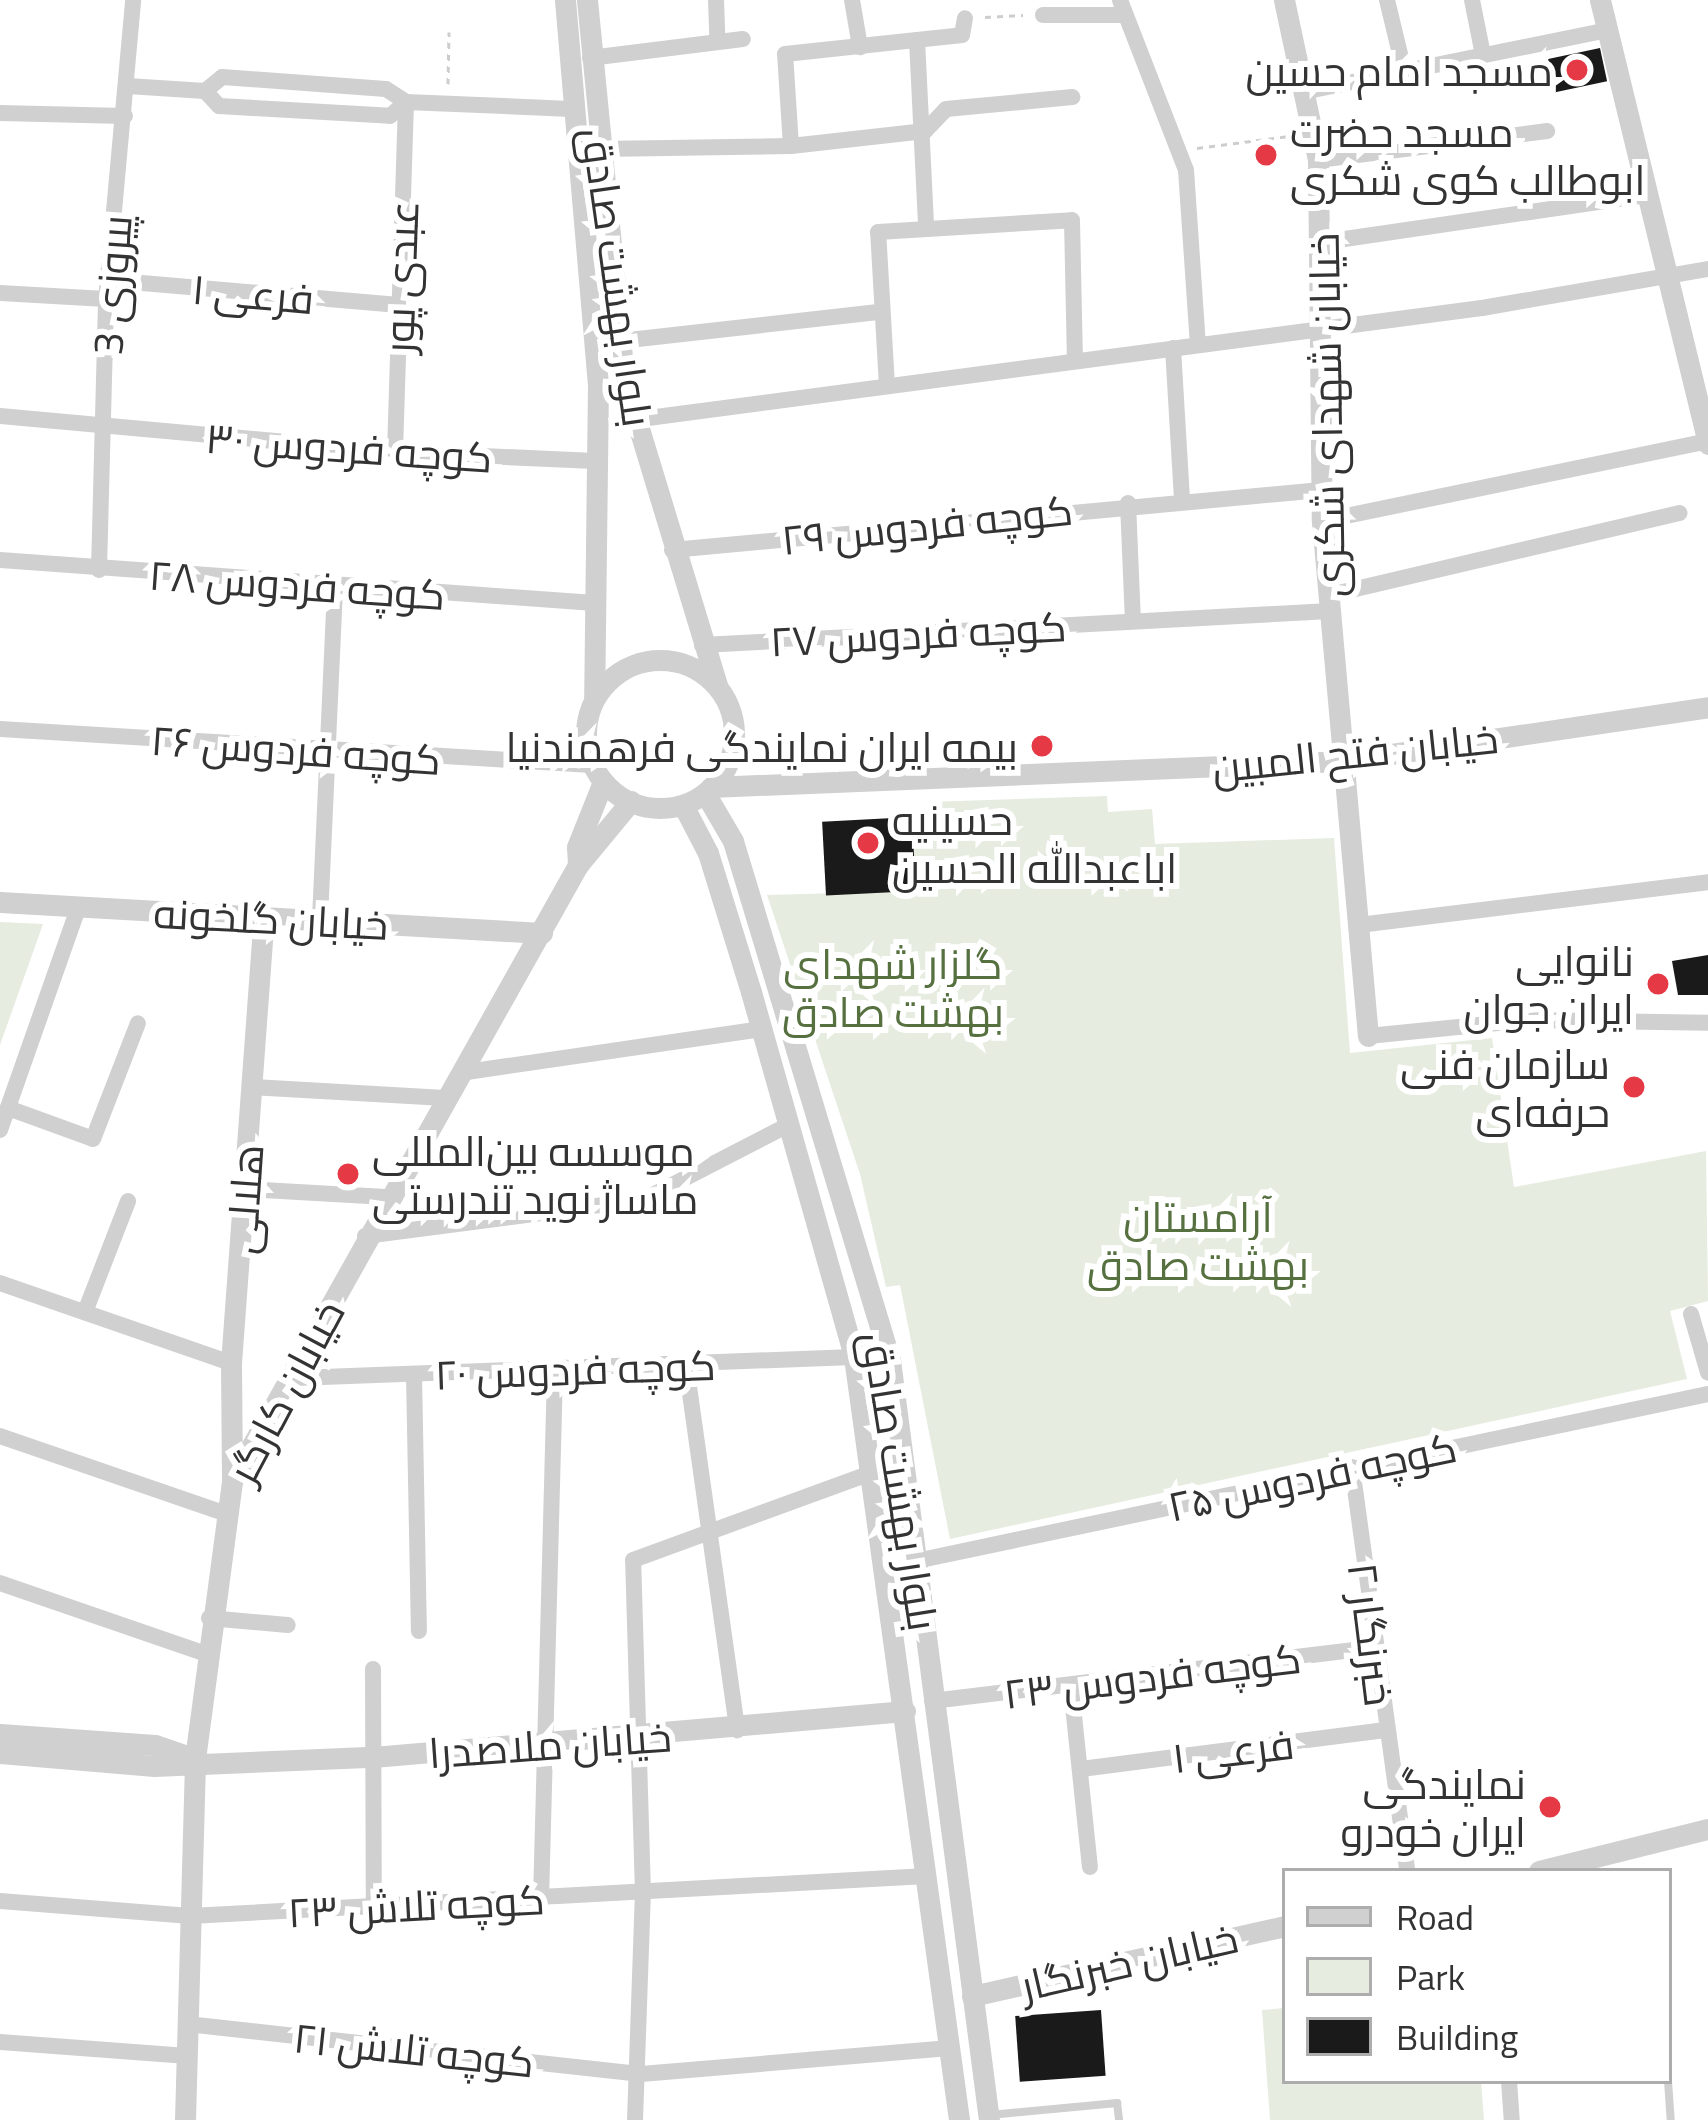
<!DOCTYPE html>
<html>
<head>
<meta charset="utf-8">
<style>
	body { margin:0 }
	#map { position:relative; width:1708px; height:2120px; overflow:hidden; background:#fff; font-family:"Titillium Web",Cairo,sans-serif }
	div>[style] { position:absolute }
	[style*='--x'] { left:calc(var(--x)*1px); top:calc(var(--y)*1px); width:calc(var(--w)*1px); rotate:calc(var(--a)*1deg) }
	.green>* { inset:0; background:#e6ecdf }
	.building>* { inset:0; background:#1a1a1a; transform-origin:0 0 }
	.path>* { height:3px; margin-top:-1.5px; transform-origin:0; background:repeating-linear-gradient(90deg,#cdcdcd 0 6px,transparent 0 12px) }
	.service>* { height:8px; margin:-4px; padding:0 4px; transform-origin:4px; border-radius:4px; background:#d0d0d0 }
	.minor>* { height:16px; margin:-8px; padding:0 8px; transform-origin:8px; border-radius:8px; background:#d0d0d0 }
	.tertiary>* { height:21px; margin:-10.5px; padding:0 10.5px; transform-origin:10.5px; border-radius:10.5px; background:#d0d0d0 }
	.tertiary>.ring { margin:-10.5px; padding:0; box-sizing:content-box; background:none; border:21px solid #d0d0d0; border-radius:50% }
	.dots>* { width:33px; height:33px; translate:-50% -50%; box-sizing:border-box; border:6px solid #fff; border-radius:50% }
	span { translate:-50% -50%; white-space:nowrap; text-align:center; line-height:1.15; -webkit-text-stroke:12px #fff; paint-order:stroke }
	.poi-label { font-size:42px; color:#333 }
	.right { translate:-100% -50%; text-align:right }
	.left { translate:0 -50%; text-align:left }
	.street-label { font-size:42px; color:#333 }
	.park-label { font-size:42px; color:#56703f }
	.legend { position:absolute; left:1282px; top:1868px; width:390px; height:216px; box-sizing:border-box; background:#fff; border:3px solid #adadad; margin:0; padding:15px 21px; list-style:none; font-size:36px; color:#333 }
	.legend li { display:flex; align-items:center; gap:24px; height:60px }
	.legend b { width:60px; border:3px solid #adadad }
</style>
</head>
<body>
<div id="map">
	<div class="green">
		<div style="clip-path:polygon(1107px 796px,1108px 812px,1152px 809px,1155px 844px,1334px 838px,1350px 1053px,1492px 1038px,1514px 1187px,1706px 1151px,1708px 1301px,1670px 1311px,1687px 1379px,950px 1539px,900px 1285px,886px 1287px,860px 1174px,767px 895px,915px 891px,912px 817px,928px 814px,928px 802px)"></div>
		<div style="clip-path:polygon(0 922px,43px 924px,0 1045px)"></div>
		<div style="clip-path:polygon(1285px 2008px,1285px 2081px,1481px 2081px,1484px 2120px,1270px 2120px,1262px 2010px)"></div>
	</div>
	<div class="building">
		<div style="left:1600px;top:48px;width:34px;height:53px;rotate:78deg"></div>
		<div style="left:1278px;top:144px;width:20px;height:25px;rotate:87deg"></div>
		<div style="left:912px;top:817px;width:74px;height:90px;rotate:87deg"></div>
		<div style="clip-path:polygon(1708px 955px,1708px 995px,1678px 995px,1672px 961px)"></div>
		<div style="left:1101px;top:2010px;width:66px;height:86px;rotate:86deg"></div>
	</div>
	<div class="path">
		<div style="--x:985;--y:17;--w:38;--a:-3"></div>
		<div style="--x:448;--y:84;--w:52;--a:-88.9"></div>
		<div style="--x:1197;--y:148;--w:93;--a:-7.4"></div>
	</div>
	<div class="service">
		<div style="--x:1668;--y:2081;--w:39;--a:86"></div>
		<div style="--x:990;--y:2115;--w:128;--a:-5.4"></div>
		<div style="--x:1117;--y:2103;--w:17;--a:83"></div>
	</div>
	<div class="minor">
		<div style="--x:716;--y:0;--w:38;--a:88"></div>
		<div style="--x:852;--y:0;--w:48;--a:80.3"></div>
		<div style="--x:1120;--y:0;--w:182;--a:68.8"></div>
		<div style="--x:1186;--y:170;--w:175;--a:86.1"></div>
		<div style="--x:1387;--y:0;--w:73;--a:76.5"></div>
		<div style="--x:1472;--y:0;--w:56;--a:78.7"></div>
		<div style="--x:1043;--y:15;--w:82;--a:0"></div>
		<div style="--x:917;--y:40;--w:187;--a:87.2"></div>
		<div style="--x:590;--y:58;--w:154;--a:-7.1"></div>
		<div style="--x:128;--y:86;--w:77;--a:3.7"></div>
		<div style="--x:205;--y:91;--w:22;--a:-39"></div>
		<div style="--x:222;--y:77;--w:164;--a:4.2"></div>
		<div style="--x:386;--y:89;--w:24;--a:33"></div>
		<div style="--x:406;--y:102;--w:165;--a:2.4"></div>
		<div style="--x:205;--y:91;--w:21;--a:47"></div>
		<div style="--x:219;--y:106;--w:171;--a:3.3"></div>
		<div style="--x:390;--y:116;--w:21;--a:-41"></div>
		<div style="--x:1308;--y:91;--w:306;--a:-11.5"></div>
		<div style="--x:0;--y:113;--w:125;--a:1.4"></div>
		<div style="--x:925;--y:131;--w:30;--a:-46"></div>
		<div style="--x:946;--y:109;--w:127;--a:-5.4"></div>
		<div style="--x:791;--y:146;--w:92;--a:-93.7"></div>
		<div style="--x:785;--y:54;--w:178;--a:-6.1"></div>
		<div style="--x:962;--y:35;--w:17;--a:-80"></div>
		<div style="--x:600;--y:149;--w:191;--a:-0.9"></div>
		<div style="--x:791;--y:146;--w:135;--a:-6.4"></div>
		<div style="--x:1318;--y:160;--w:231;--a:-7.2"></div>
		<div style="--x:1324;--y:242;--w:327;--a:-8.3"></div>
		<div style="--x:107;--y:280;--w:293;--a:4.9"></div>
		<div style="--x:0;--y:293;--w:106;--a:3.2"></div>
		<div style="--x:620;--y:341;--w:262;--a:-6.4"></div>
		<div style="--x:1173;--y:348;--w:151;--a:86.6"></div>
		<div style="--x:887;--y:386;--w:154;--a:-93.3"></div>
		<div style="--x:878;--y:232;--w:194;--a:-3.5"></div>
		<div style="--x:1072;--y:220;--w:141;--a:88.8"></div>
		<div style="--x:0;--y:416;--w:397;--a:5.2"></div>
		<div style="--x:395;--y:452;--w:200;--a:2.6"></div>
		<div style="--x:633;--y:420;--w:856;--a:-7.52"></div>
		<div style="--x:1482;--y:308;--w:229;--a:-9.8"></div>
		<div style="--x:395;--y:452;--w:350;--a:-88.2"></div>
		<div style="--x:1128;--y:503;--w:118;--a:87.6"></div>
		<div style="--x:1322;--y:521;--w:393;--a:-11.7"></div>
		<div style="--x:672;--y:550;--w:652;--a:-5.28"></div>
		<div style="--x:0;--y:560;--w:596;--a:4.14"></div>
		<div style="--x:99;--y:570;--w:271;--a:-88.5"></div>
		<div style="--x:106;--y:299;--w:300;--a:-84.8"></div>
		<div style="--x:1330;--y:595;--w:359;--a:-13.2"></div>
		<div style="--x:702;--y:645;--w:629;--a:-3.1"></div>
		<div style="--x:0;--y:729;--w:593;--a:3.48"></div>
		<div style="--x:320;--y:919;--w:331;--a:-87.4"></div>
		<div style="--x:1359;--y:925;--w:352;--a:-7"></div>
		<div style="--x:1368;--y:1036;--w:160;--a:-5.7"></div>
		<div style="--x:1527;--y:1020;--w:181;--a:0.9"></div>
		<div style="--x:460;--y:1073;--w:305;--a:-8.3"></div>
		<div style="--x:252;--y:1087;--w:193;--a:3.3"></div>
		<div style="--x:8;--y:1108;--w:90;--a:20"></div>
		<div style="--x:93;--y:1139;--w:124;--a:-68.8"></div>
		<div style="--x:0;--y:1130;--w:235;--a:-70.6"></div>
		<div style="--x:246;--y:1189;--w:140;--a:3.3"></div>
		<div style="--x:365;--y:1236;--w:280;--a:-7.4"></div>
		<div style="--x:643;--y:1200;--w:163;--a:-27.3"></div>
		<div style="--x:0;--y:1283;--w:244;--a:19.1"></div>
		<div style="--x:85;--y:1312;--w:119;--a:-68.8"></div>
		<div style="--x:1691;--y:1314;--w:61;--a:73.9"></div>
		<div style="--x:686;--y:1365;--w:369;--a:82"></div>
		<div style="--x:414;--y:1375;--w:256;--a:88.9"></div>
		<div style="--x:296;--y:1378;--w:558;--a:-2.16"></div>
		<div style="--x:0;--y:1436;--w:239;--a:19"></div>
		<div style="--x:1352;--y:1467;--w:408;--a:82.2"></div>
		<div style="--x:916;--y:1561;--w:809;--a:-11.91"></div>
		<div style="--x:0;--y:1583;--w:215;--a:19"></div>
		<div style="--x:209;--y:1618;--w:79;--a:5.1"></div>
		<div style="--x:373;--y:1669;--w:238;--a:89.8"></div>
		<div style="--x:1071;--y:1687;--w:181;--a:84"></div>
		<div style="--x:932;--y:1701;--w:442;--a:-6.9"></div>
		<div style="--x:1081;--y:1769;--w:305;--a:-7.3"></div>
		<div style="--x:541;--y:1900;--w:529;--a:-88.48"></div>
		<div style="--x:0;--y:1901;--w:191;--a:4.5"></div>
		<div style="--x:190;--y:1916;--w:738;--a:-3.11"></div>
		<div style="--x:187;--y:2024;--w:457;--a:6.3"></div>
		<div style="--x:641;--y:2074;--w:310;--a:-4.8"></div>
		<div style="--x:0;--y:2042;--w:188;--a:4.3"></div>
		<div style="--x:1509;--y:2081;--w:39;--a:86"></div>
		<div style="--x:635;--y:2120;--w:227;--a:-88"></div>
		<div style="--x:643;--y:1893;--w:333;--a:-91.7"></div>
		<div style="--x:633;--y:1560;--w:257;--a:-20.1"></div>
	</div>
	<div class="tertiary">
		<div style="--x:565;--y:0;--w:385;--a:85.1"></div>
		<div style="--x:598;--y:384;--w:314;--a:90.7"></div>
		<div style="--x:587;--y:0;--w:381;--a:84.4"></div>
		<div style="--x:624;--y:379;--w:321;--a:73.1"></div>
		<div style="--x:1284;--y:0;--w:164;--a:78"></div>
		<div style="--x:1318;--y:160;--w:361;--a:89.4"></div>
		<div style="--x:1322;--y:521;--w:517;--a:84.9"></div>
		<div style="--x:1600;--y:0;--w:457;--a:76.3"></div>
		<div class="ring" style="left:586px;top:660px;width:127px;height:127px"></div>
		<div style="--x:711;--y:787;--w:634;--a:-2.35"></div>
		<div style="--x:1344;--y:761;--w:368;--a:-8.4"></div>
		<div style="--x:705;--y:793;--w:56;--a:59.7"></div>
		<div style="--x:733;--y:841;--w:542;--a:73.17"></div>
		<div style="--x:890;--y:1360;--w:766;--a:82.58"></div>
		<div style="--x:683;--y:805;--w:54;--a:62.5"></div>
		<div style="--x:708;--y:853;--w:145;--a:72.8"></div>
		<div style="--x:751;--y:992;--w:379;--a:74.2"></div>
		<div style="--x:854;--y:1357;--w:770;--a:82.16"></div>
		<div style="--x:578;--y:865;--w:18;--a:-93"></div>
		<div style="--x:577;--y:847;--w:70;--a:-68.2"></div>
		<div style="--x:0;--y:902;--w:543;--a:3.27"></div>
		<div style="--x:232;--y:1479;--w:116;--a:-90.5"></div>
		<div style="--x:231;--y:1363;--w:447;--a:-85.8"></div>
		<div style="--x:0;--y:1734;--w:155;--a:4.1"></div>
		<div style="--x:155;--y:1745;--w:36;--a:19"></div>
		<div style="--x:0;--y:1753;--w:155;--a:4.8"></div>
		<div style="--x:154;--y:1766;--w:219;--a:-2.4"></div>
		<div style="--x:373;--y:1757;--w:534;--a:-4.94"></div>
		<div style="--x:1539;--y:1871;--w:174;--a:-14"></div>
		<div style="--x:972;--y:1996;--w:321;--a:-12.6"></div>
		<div style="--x:185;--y:2120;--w:361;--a:-88.4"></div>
		<div style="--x:195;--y:1759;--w:280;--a:-82.4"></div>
		<div style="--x:232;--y:1481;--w:707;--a:-60.68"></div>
		<div style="--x:578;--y:865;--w:83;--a:-50.4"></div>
	</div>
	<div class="dots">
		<div style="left:1577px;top:70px;background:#e63946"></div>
		<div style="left:1266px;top:155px;background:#e63946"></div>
		<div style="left:1042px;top:746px;background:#e63946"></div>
		<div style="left:868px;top:843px;background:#e63946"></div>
		<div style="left:1658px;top:984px;background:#e63946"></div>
		<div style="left:1634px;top:1087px;background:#e63946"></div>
		<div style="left:348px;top:1174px;background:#e63946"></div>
		<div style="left:1550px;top:1807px;background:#e63946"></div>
	</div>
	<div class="poi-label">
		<span class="right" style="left:1553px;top:70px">مسجد امام حسین</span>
		<span class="left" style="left:1290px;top:155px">مسجد حضرت<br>ابوطالب کوی شکری</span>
		<span class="right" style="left:1018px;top:746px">بیمه ایران نمایندگی فرهمندنیا</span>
		<span class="left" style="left:892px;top:843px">حسینیه<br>اباعبدالله الحسین</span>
		<span class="right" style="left:1634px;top:984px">نانوایی<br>ایران جوان</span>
		<span class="right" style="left:1610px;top:1087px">سازمان فنی<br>حرفه‌ای</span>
		<span class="left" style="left:372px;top:1174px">موسسه بین‌المللی<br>ماساژ نوید تندرستی</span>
		<span class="right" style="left:1526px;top:1807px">نمایندگی<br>ایران خودرو</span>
	</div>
	<div class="street-label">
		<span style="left:400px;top:277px;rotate:-88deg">عبدی پور</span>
		<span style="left:618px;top:277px;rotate:82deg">بلوار بهشت صادق</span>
		<span style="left:111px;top:285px;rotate:-86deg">پیروزی 3</span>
		<span style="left:253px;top:293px;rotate:5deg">فرعی ۱</span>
		<span style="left:1326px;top:415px;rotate:-91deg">خیابان شهدای شکری</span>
		<span style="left:349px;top:447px;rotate:4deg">کوچه فردوس ۳۰</span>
		<span style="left:927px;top:524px;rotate:-6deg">کوچه فردوس ۲۹</span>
		<span style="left:297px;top:584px;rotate:4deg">کوچه فردوس ۲۸</span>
		<span style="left:918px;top:633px;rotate:-3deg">کوچه فردوس ۲۷</span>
		<span style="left:296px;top:749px;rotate:4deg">کوچه فردوس ۲۶</span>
		<span style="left:1355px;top:752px;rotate:-6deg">خیابان فتح المبین</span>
		<span style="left:271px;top:918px;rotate:3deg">خیابان گلخونه</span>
		<span style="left:244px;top:1199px;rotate:-86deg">هلالی</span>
		<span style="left:575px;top:1369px;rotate:-2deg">کوچه فردوس ۲۰</span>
		<span style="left:285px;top:1391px;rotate:-62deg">خیابان کارگر</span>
		<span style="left:1312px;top:1476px;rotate:-12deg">کوچه فردوس ۲۵</span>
		<span style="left:901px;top:1481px;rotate:81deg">بلوار بهشت صادق</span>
		<span style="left:1372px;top:1634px;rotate:83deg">خبرنگار ۲</span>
		<span style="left:1152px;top:1675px;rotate:-7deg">کوچه فردوس ۲۳</span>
		<span style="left:550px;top:1744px;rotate:-4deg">خیابان ملاصدرا</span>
		<span style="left:1233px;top:1750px;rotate:-7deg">فرعی ۱</span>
		<span style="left:416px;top:1905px;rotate:-3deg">کوچه تلاش ۲۳</span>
		<span style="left:1129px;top:1961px;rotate:-13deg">خیابان خبرنگار</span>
		<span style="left:414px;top:2049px;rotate:6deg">کوچه تلاش ۲۱</span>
	</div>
	<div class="park-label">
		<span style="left:893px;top:987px">گلزار شهدای<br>بهشت صادق</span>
		<span style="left:1198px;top:1240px">آرامستان<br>بهشت صادق</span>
	</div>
	<ul class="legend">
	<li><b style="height:15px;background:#d0d0d0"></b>Road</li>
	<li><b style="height:33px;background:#e6ecdf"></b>Park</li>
	<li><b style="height:33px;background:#1a1a1a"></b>Building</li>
	</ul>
</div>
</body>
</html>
